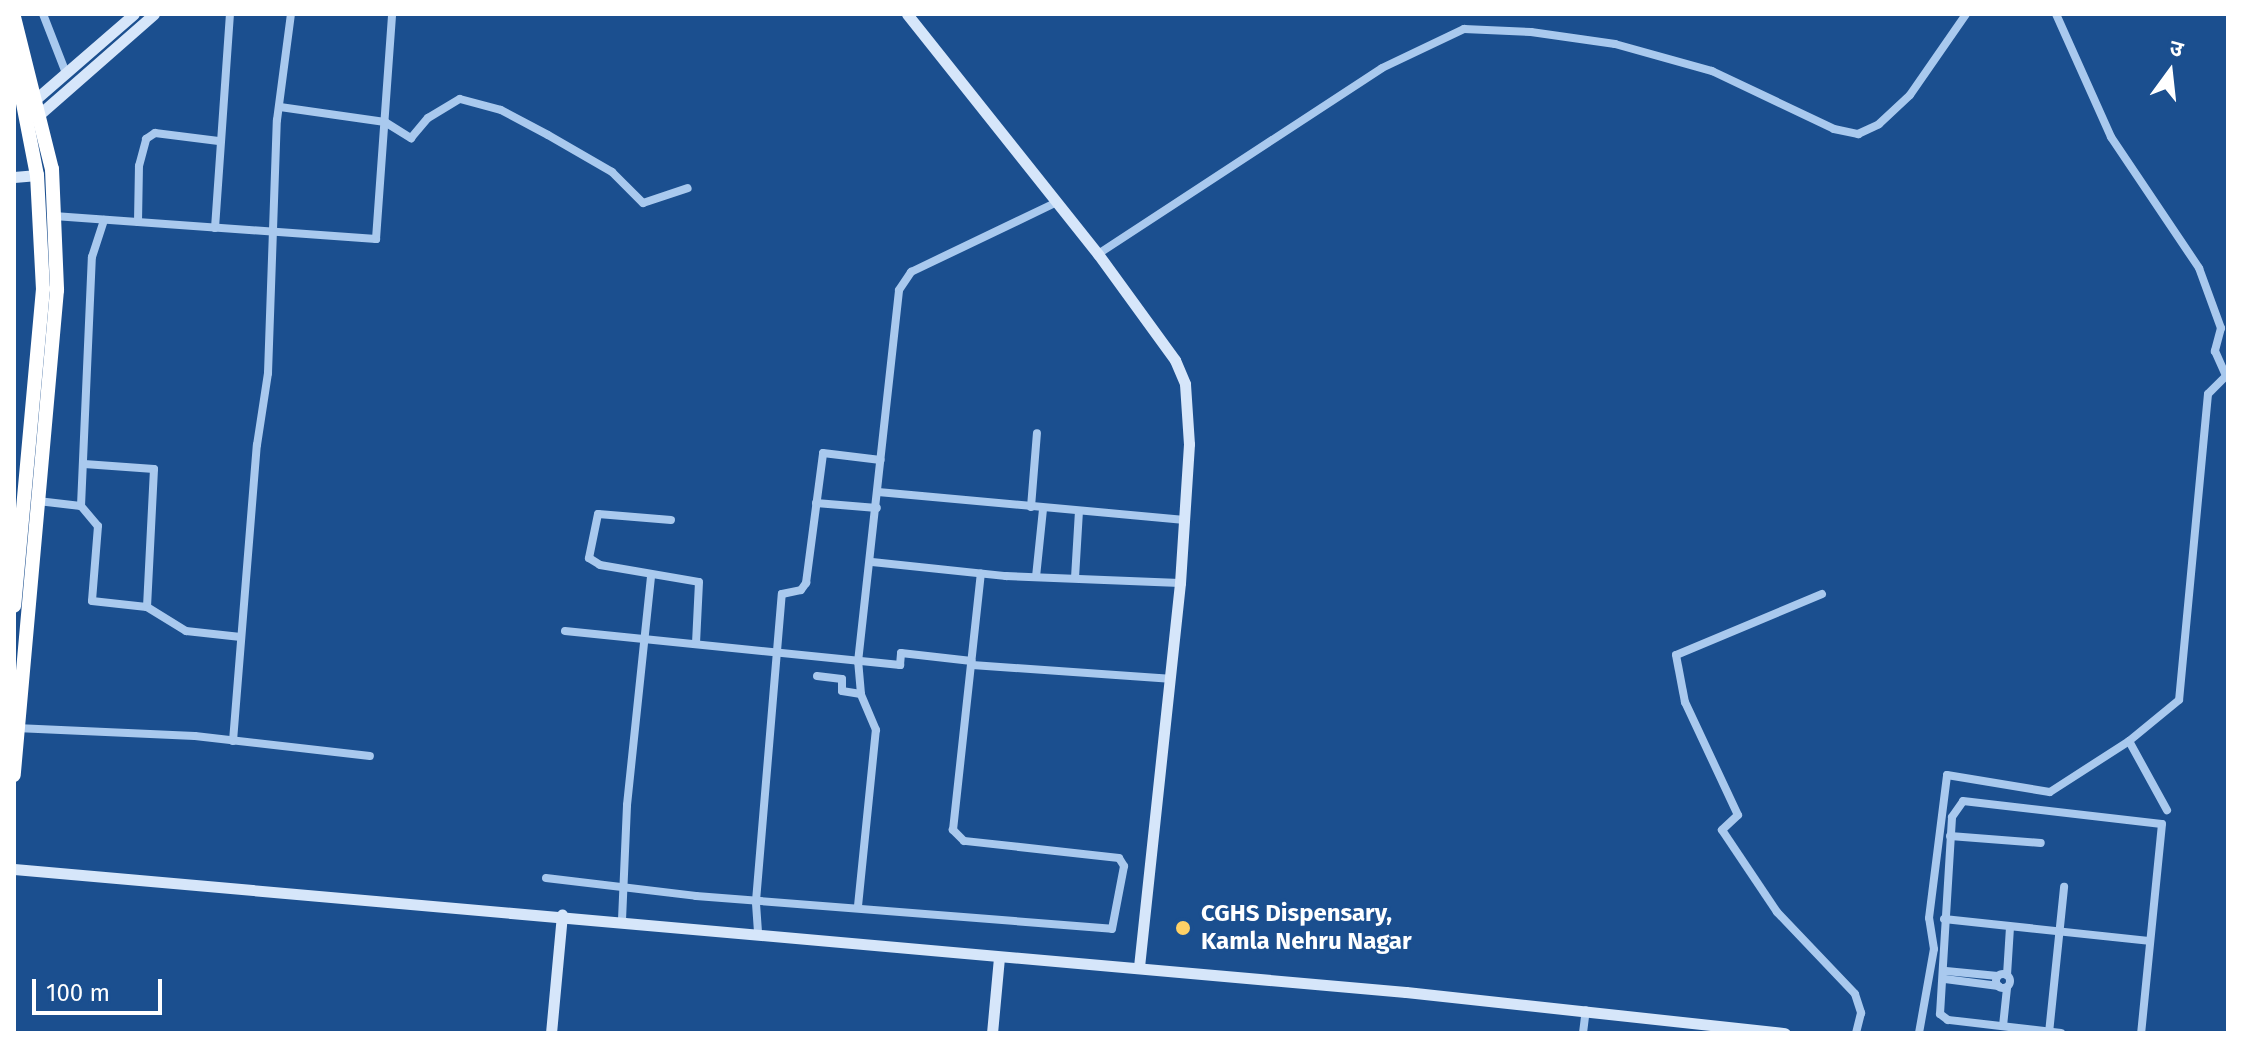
<!DOCTYPE html>
<html>
<head>
<meta charset="utf-8">
<style>
	body { margin:0 }
	#map { position:relative; width:2242px; height:1047px; overflow:hidden; background:#1b4f8f; font-family:"Fira Sans","Noto Sans Devanagari",sans-serif }
	div>[style] { position:absolute }
	[style*='--x'] { left:calc(var(--x)*1px); top:calc(var(--y)*1px); width:calc(var(--w)*1px); rotate:calc(var(--a)*1deg) }
	.street>* { height:8px; margin:-4px; padding:0 4px; transform-origin:4px; border-radius:4px; background:#a9c9ee }
	.street>.ring { margin:-4px; padding:0; box-sizing:content-box; background:none; border:8px solid #a9c9ee; border-radius:50% }
	.secondary>* { height:11px; margin:-5.5px; padding:0 5.5px; transform-origin:5.5px; border-radius:5.5px; background:#d6e6fa }
	.highway>* { height:14px; margin:-7px; padding:0 7px; transform-origin:7px; border-radius:7px; background:#fff }
	.dots>* { width:22px; height:22px; translate:-50% -50%; box-sizing:border-box; border:4px solid #1b4f8f; border-radius:50% }
	span { translate:-50% -50%; white-space:nowrap; text-align:center; line-height:1.15; -webkit-text-stroke:6px #1b4f8f; paint-order:stroke }
	.poi-label { font-size:24px; color:#fff; font-weight:700 }
	.left { translate:0 -50%; text-align:left }
	.frame { position:absolute; inset:0; border:16px solid #fff; pointer-events:none }
	.north { position:absolute; left:2130px; top:32px; width:80px; height:80px; -webkit-text-stroke:6px #1b4f8f; paint-order:stroke; rotate:15deg; font-size:22px; font-weight:700; line-height:32px; text-align:center; color:#fff }
	.north::after { content:''; display:block; margin:auto; width:28px; height:36px; background:#fff; clip-path:polygon(50% 0,100% 100%,50% 72%,0 100%) }
	.scale { position:absolute; left:32px; top:979px; width:130px; height:36px; box-sizing:border-box; border:4px solid #fff; border-top:0; padding-left:10px; font-size:24px; line-height:28px; white-space:nowrap; color:#fff; -webkit-text-stroke:6px #1b4f8f; paint-order:stroke }
</style>
</head>
<body>
<div id="map">
	<div class="street">
		<div style="--x:43;--y:14;--w:63;--a:68.7"></div>
		<div style="--x:2056;--y:14;--w:135;--a:65.9"></div>
		<div style="--x:2111;--y:137;--w:158;--a:56.1"></div>
		<div style="--x:2199;--y:268;--w:64;--a:69.9"></div>
		<div style="--x:2221;--y:328;--w:24;--a:105"></div>
		<div style="--x:2215;--y:351;--w:27;--a:66"></div>
		<div style="--x:2226;--y:376;--w:25;--a:135"></div>
		<div style="--x:2208;--y:394;--w:307;--a:95.4"></div>
		<div style="--x:2179;--y:700;--w:65;--a:140.6"></div>
		<div style="--x:2129;--y:741;--w:79;--a:61.2"></div>
		<div style="--x:280;--y:107;--w:106;--a:8.1"></div>
		<div style="--x:385;--y:122;--w:31;--a:32"></div>
		<div style="--x:411;--y:138;--w:26;--a:-50"></div>
		<div style="--x:428;--y:118;--w:37;--a:-31"></div>
		<div style="--x:460;--y:99;--w:42;--a:15"></div>
		<div style="--x:501;--y:110;--w:53;--a:28"></div>
		<div style="--x:548;--y:135;--w:74;--a:30"></div>
		<div style="--x:612;--y:172;--w:44;--a:45"></div>
		<div style="--x:643;--y:203;--w:47;--a:-18.4"></div>
		<div style="--x:54;--y:216;--w:323;--a:4.1"></div>
		<div style="--x:376;--y:239;--w:226;--a:-85.9"></div>
		<div style="--x:138;--y:222;--w:56;--a:-89"></div>
		<div style="--x:139;--y:166;--w:28;--a:-75"></div>
		<div style="--x:146;--y:139;--w:11;--a:-34"></div>
		<div style="--x:155;--y:133;--w:64;--a:7.1"></div>
		<div style="--x:215;--y:228;--w:215;--a:-86"></div>
		<div style="--x:1098;--y:254;--w:339;--a:-33.2"></div>
		<div style="--x:1382;--y:68;--w:91;--a:-25.4"></div>
		<div style="--x:1464;--y:29;--w:67;--a:2.6"></div>
		<div style="--x:1531;--y:32;--w:85;--a:8.1"></div>
		<div style="--x:1615;--y:44;--w:101;--a:15.6"></div>
		<div style="--x:1712;--y:71;--w:135;--a:25.4"></div>
		<div style="--x:1834;--y:129;--w:25;--a:12"></div>
		<div style="--x:1858;--y:134;--w:23;--a:-25"></div>
		<div style="--x:1879;--y:124;--w:42;--a:-43.1"></div>
		<div style="--x:1910;--y:95;--w:98;--a:-55.3"></div>
		<div style="--x:878;--y:492;--w:308;--a:5.2"></div>
		<div style="--x:38;--y:501;--w:43;--a:6.6"></div>
		<div style="--x:81;--y:506;--w:249;--a:-87.5"></div>
		<div style="--x:92;--y:257;--w:39;--a:-72"></div>
		<div style="--x:816;--y:503;--w:61;--a:4.7"></div>
		<div style="--x:81;--y:506;--w:26;--a:50"></div>
		<div style="--x:98;--y:526;--w:75;--a:94.6"></div>
		<div style="--x:92;--y:601;--w:55;--a:6.2"></div>
		<div style="--x:147;--y:607;--w:138;--a:-87.1"></div>
		<div style="--x:154;--y:469;--w:70;--a:-175.9"></div>
		<div style="--x:1031;--y:507;--w:74;--a:-85.4"></div>
		<div style="--x:671;--y:520;--w:73;--a:-175.3"></div>
		<div style="--x:598;--y:514;--w:45;--a:101.6"></div>
		<div style="--x:589;--y:558;--w:13;--a:32"></div>
		<div style="--x:600;--y:565;--w:100;--a:9.7"></div>
		<div style="--x:699;--y:582;--w:62;--a:92.8"></div>
		<div style="--x:872;--y:562;--w:135;--a:6"></div>
		<div style="--x:1006;--y:576;--w:174;--a:2.3"></div>
		<div style="--x:1036;--y:577;--w:68;--a:-84.1"></div>
		<div style="--x:1075;--y:578;--w:67;--a:-86.6"></div>
		<div style="--x:1822;--y:594;--w:158;--a:157.3"></div>
		<div style="--x:1676;--y:655;--w:48;--a:79.2"></div>
		<div style="--x:1685;--y:702;--w:125;--a:64.9"></div>
		<div style="--x:1738;--y:815;--w:22;--a:137"></div>
		<div style="--x:1722;--y:830;--w:99;--a:56.1"></div>
		<div style="--x:1777;--y:912;--w:113;--a:46.4"></div>
		<div style="--x:1855;--y:994;--w:20;--a:72"></div>
		<div style="--x:1861;--y:1013;--w:21;--a:104"></div>
		<div style="--x:147;--y:607;--w:46;--a:31.6"></div>
		<div style="--x:186;--y:631;--w:55;--a:6.2"></div>
		<div style="--x:565;--y:631;--w:337;--a:5.8"></div>
		<div style="--x:900;--y:665;--w:12;--a:-85"></div>
		<div style="--x:901;--y:653;--w:71;--a:6.4"></div>
		<div style="--x:972;--y:665;--w:198;--a:4"></div>
		<div style="--x:817;--y:676;--w:25;--a:7"></div>
		<div style="--x:842;--y:679;--w:12;--a:90"></div>
		<div style="--x:842;--y:691;--w:19;--a:9"></div>
		<div style="--x:16;--y:728;--w:179;--a:2.6"></div>
		<div style="--x:195;--y:736;--w:176;--a:6.5"></div>
		<div style="--x:233;--y:741;--w:297;--a:-85.4"></div>
		<div style="--x:257;--y:445;--w:73;--a:-81.3"></div>
		<div style="--x:268;--y:373;--w:253;--a:-88"></div>
		<div style="--x:277;--y:120;--w:107;--a:-82.5"></div>
		<div style="--x:1950;--y:836;--w:91;--a:4.4"></div>
		<div style="--x:546;--y:878;--w:151;--a:6.8"></div>
		<div style="--x:696;--y:896;--w:417;--a:4.5"></div>
		<div style="--x:1112;--y:929;--w:64;--a:-79.2"></div>
		<div style="--x:1124;--y:866;--w:9;--a:-122"></div>
		<div style="--x:1119;--y:858;--w:156;--a:-173.7"></div>
		<div style="--x:964;--y:841;--w:16;--a:-135"></div>
		<div style="--x:953;--y:830;--w:258;--a:-83.8"></div>
		<div style="--x:858;--y:906;--w:177;--a:-84.2"></div>
		<div style="--x:876;--y:730;--w:39;--a:-113"></div>
		<div style="--x:861;--y:694;--w:32;--a:-95"></div>
		<div style="--x:858;--y:662;--w:374;--a:-83.7"></div>
		<div style="--x:899;--y:290;--w:22;--a:-56"></div>
		<div style="--x:911;--y:272;--w:162;--a:-25.6"></div>
		<div style="--x:1944;--y:919;--w:206;--a:6.1"></div>
		<div style="--x:622;--y:920;--w:115;--a:-87.5"></div>
		<div style="--x:627;--y:805;--w:231;--a:-84"></div>
		<div style="--x:758;--y:932;--w:31;--a:-94"></div>
		<div style="--x:756;--y:901;--w:308;--a:-85.2"></div>
		<div style="--x:782;--y:594;--w:19;--a:-12"></div>
		<div style="--x:801;--y:590;--w:9;--a:-54"></div>
		<div style="--x:806;--y:583;--w:131;--a:-82.5"></div>
		<div style="--x:823;--y:453;--w:58;--a:6.9"></div>
		<div style="--x:1946;--y:971;--w:52;--a:5.5"></div>
		<div class="ring" style="left:1996px;top:974px;width:6px;height:6px"></div>
		<div style="--x:2007;--y:975;--w:48;--a:-86.4"></div>
		<div style="--x:1945;--y:979;--w:54;--a:7.4"></div>
		<div style="--x:2003;--y:1026;--w:39;--a:-84"></div>
		<div style="--x:1583;--y:1033;--w:23;--a:-83"></div>
		<div style="--x:1919;--y:1033;--w:85;--a:-79.9"></div>
		<div style="--x:1934;--y:949;--w:31;--a:-99"></div>
		<div style="--x:1929;--y:918;--w:144;--a:-82.8"></div>
		<div style="--x:1947;--y:775;--w:104;--a:9.4"></div>
		<div style="--x:2050;--y:792;--w:94;--a:-32.8"></div>
		<div style="--x:2049;--y:1033;--w:147;--a:-84.1"></div>
		<div style="--x:2061;--y:1033;--w:114;--a:-173.4"></div>
		<div style="--x:1948;--y:1020;--w:10;--a:-143"></div>
		<div style="--x:1940;--y:1014;--w:197;--a:-86.5"></div>
		<div style="--x:1952;--y:817;--w:19;--a:-55"></div>
		<div style="--x:1963;--y:801;--w:200;--a:6.6"></div>
		<div style="--x:2162;--y:824;--w:210;--a:95.7"></div>
	</div>
	<div class="secondary">
		<div style="--x:907;--y:14;--w:307;--a:51.5"></div>
		<div style="--x:1098;--y:254;--w:131;--a:54"></div>
		<div style="--x:1175;--y:360;--w:26;--a:67"></div>
		<div style="--x:1185;--y:384;--w:60;--a:86.2"></div>
		<div style="--x:1189;--y:444;--w:139;--a:93.7"></div>
		<div style="--x:1180;--y:583;--w:386;--a:96.1"></div>
		<div style="--x:37;--y:98;--w:128;--a:-40.9"></div>
		<div style="--x:41;--y:113;--w:150;--a:-41.2"></div>
		<div style="--x:14;--y:177;--w:23;--a:-5"></div>
		<div style="--x:14;--y:869;--w:1397;--a:5.05"></div>
		<div style="--x:1406;--y:992;--w:381;--a:6.2"></div>
		<div style="--x:551;--y:1033;--w:119;--a:-84.7"></div>
		<div style="--x:992;--y:1033;--w:76;--a:-84.7"></div>
	</div>
	<div class="highway">
		<div style="--x:14;--y:17;--w:157;--a:76"></div>
		<div style="--x:52;--y:169;--w:121;--a:87.6"></div>
		<div style="--x:57;--y:290;--w:487;--a:95.1"></div>
		<div style="--x:14;--y:57;--w:120;--a:79"></div>
		<div style="--x:37;--y:175;--w:114;--a:87"></div>
		<div style="--x:43;--y:289;--w:318;--a:95.2"></div>
	</div>
	<div class="dots">
		<div style="left:1183px;top:928px;background:#ffd166"></div>
	</div>
	<div class="poi-label">
		<span class="left" style="left:1201px;top:928px">CGHS Dispensary,<br>Kamla Nehru Nagar</span>
	</div>
	<div class="frame"></div>
	<div class="north">उ</div>
	<div class="scale">100 m</div>
</div>
</body>
</html>
